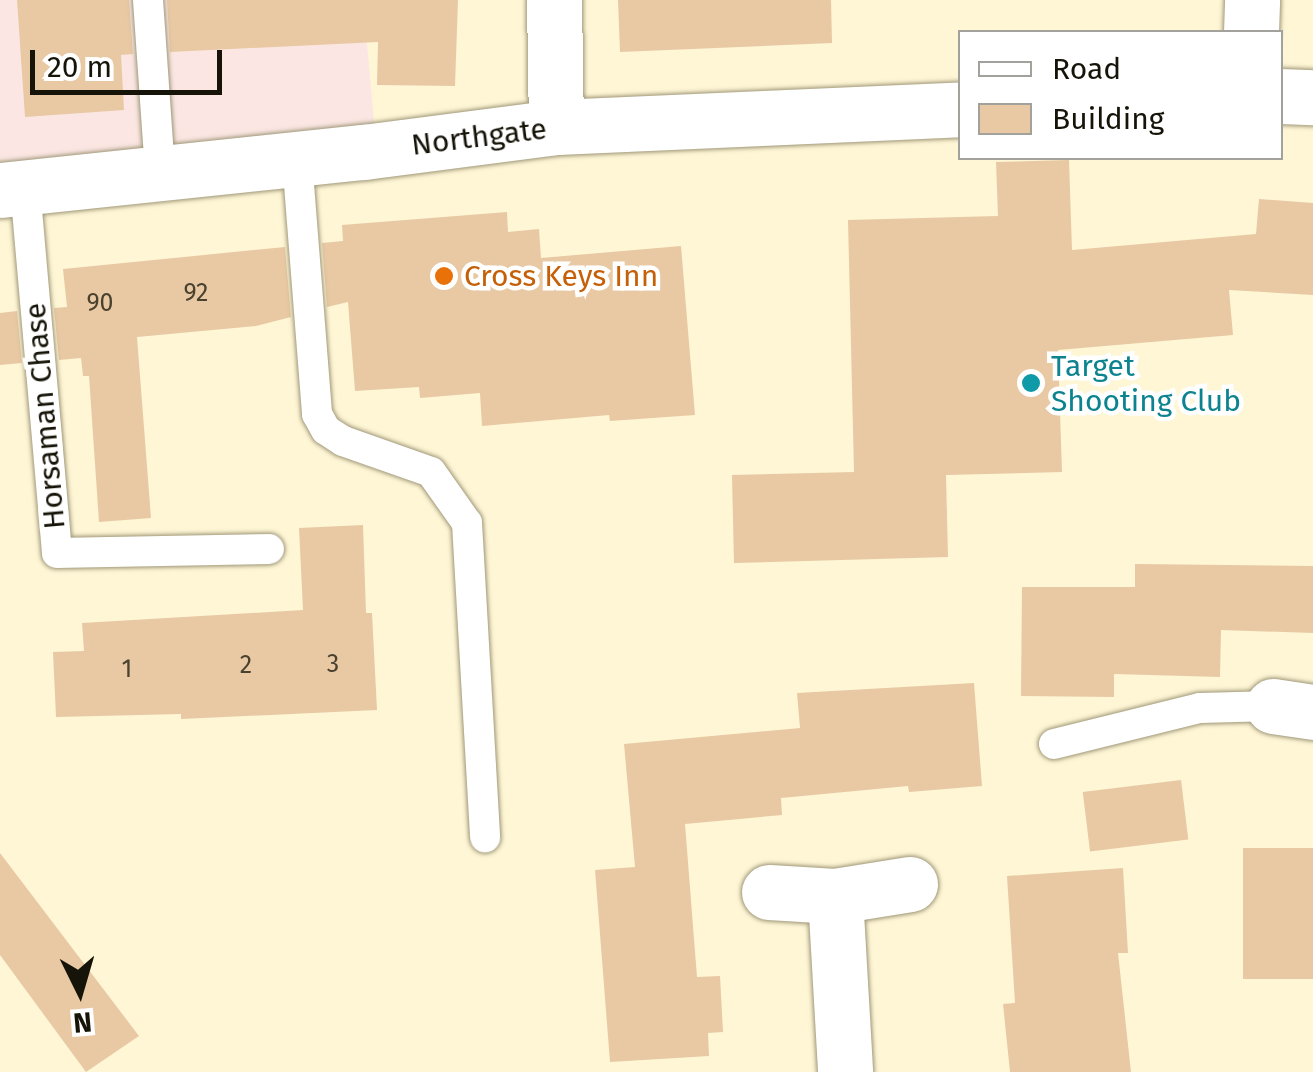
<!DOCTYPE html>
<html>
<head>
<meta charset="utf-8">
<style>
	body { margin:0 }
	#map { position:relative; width:1313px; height:1072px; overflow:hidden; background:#fef6d5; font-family:"Fira Sans",sans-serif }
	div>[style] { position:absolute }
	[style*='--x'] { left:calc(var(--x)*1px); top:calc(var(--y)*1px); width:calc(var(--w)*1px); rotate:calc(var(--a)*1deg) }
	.commercial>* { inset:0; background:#fbe6e3 }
	.building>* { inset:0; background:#e8c9a4; transform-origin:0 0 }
	.roads { filter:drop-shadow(0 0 2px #a09879) drop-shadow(0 0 2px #a09879) }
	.lane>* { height:30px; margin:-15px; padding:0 15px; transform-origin:15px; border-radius:15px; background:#fff }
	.street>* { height:55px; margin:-27.5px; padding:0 27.5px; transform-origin:27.5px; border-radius:27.5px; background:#fff }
	.secondary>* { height:55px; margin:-27.5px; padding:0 27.5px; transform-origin:27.5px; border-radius:27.5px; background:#fff }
	.dots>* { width:28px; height:28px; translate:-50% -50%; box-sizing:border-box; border:5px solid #fff; border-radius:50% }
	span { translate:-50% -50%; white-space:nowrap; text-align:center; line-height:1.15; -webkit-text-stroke:9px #fff; paint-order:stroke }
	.number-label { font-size:25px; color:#4a412f }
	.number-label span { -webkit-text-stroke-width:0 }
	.street-label { font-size:30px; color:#161408 }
	.food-label { font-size:30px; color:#c56008 }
	.left { translate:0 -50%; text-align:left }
	.culture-label { font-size:30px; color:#0d838f }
	.legend { position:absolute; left:958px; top:30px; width:325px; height:130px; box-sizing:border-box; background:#fff; border:2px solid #a2a19c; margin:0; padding:12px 18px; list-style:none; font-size:30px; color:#161408 }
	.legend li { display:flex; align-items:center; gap:20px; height:50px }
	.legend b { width:50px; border:2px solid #a2a19c }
	.north { position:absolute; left:30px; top:942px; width:100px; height:100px; -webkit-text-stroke:8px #fff; paint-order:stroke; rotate:175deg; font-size:28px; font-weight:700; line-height:40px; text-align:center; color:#161408 }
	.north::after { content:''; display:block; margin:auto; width:35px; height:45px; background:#161408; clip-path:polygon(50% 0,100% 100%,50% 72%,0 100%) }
	.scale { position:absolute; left:30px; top:50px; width:192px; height:45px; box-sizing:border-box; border:5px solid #161408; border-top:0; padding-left:12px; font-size:30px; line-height:35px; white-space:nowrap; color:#161408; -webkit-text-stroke:8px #fff; paint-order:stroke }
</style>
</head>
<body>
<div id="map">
	<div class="commercial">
		<div style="clip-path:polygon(0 0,363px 0,379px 176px,0 208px)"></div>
	</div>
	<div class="building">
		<div style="clip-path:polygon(17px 0,129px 0,133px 54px,121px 55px,124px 110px,25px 117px)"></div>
		<div style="clip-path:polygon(167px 0,458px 0,455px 86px,377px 85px,378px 42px,170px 52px)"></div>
		<div style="clip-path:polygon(618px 0,831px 0,832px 43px,620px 52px)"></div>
		<div style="clip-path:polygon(1069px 160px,1072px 250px,1256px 234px,1259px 199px,1313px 203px,1313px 295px,1229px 290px,1233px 335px,1058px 350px,1062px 472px,946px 475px,948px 557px,734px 563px,732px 475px,854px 472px,848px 220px,998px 216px,996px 162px)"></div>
		<div style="clip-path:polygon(507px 212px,508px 232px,539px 229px,541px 258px,681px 246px,695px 415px,610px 421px,609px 415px,482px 426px,480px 393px,420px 398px,419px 387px,355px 391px,348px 302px,327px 307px,322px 243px,343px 241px,342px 225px)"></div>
		<div style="clip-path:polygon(285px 247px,291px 317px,256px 326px,137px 337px,151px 518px,99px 522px,89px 376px,83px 376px,81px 358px,59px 360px,54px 308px,67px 307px,63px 269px)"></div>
		<div style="clip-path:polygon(17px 311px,22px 363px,0 365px,0 313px)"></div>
		<div style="clip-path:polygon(363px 525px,366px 613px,372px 613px,377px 710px,181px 719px,181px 714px,56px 717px,53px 652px,84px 651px,82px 623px,303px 610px,299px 528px)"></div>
		<div style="clip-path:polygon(1135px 564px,1313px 566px,1313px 633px,1221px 630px,1220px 677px,1114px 674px,1114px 697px,1021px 696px,1022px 587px,1135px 587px)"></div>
		<div style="clip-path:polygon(974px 683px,982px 786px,909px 792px,908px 786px,781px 798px,782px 815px,685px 824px,697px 977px,720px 976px,723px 1032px,708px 1033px,709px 1056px,610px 1062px,595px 870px,635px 867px,624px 744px,800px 728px,797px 693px)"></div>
		<div style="left:1181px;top:780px;width:60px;height:99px;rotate:83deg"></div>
		<div style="left:1243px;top:848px;width:70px;height:131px"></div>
		<div style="clip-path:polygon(0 853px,139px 1036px,86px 1072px,0 955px)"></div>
		<div style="clip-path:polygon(1123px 868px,1128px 953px,1118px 953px,1131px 1072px,1010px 1072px,1003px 1004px,1015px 1003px,1007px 876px)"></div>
	</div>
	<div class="roads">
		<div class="lane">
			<div style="--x:148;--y:0;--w:173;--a:86"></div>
			<div style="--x:297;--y:159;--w:256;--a:85.5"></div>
			<div style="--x:317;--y:414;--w:18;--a:61"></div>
			<div style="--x:326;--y:430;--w:20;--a:33"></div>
			<div style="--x:343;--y:441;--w:93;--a:19.4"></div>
			<div style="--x:431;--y:472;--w:62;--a:54.8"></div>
			<div style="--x:467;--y:523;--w:315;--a:86.7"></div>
			<div style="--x:25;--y:187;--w:367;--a:85"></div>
			<div style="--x:57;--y:553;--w:212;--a:-1.1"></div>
			<div style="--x:1054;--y:744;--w:150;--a:-13.9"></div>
			<div style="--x:1200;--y:708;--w:73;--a:-1.6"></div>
		</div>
		<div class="street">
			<div style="--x:554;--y:0;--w:127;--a:89.1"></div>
			<div style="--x:1273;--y:706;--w:40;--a:8.5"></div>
			<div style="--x:769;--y:892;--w:66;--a:3.5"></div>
			<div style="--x:835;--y:896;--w:76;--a:-9.1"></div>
			<div style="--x:835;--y:896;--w:176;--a:86.7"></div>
		</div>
		<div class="secondary">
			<div style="--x:1251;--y:32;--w:32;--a:-88"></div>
			<div style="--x:1280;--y:96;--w:33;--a:2"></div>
			<div style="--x:0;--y:190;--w:366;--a:-6"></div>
			<div style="--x:364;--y:152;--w:194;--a:-7.4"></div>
			<div style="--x:556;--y:127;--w:405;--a:-2.5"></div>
		</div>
	</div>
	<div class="dots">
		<div style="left:444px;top:276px;background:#e8710a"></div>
		<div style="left:1031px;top:383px;background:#0f9aa8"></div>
	</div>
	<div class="number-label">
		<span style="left:196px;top:293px">92</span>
		<span style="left:100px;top:303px">90</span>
		<span style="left:333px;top:664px">3</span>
		<span style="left:246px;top:665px">2</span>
		<span style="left:127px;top:669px">1</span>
	</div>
	<div class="street-label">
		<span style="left:479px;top:137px;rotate:-7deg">Northgate</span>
		<span style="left:45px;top:416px;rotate:-95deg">Horsaman Chase</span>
	</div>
	<div class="food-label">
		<span class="left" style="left:464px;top:276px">Cross Keys Inn</span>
	</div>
	<div class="culture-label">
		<span class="left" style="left:1051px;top:383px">Target<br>Shooting Club</span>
	</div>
	<ul class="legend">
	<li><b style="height:12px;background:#fff"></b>Road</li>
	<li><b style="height:28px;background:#e8c9a4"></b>Building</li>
	</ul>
	<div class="north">N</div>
	<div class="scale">20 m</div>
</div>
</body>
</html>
